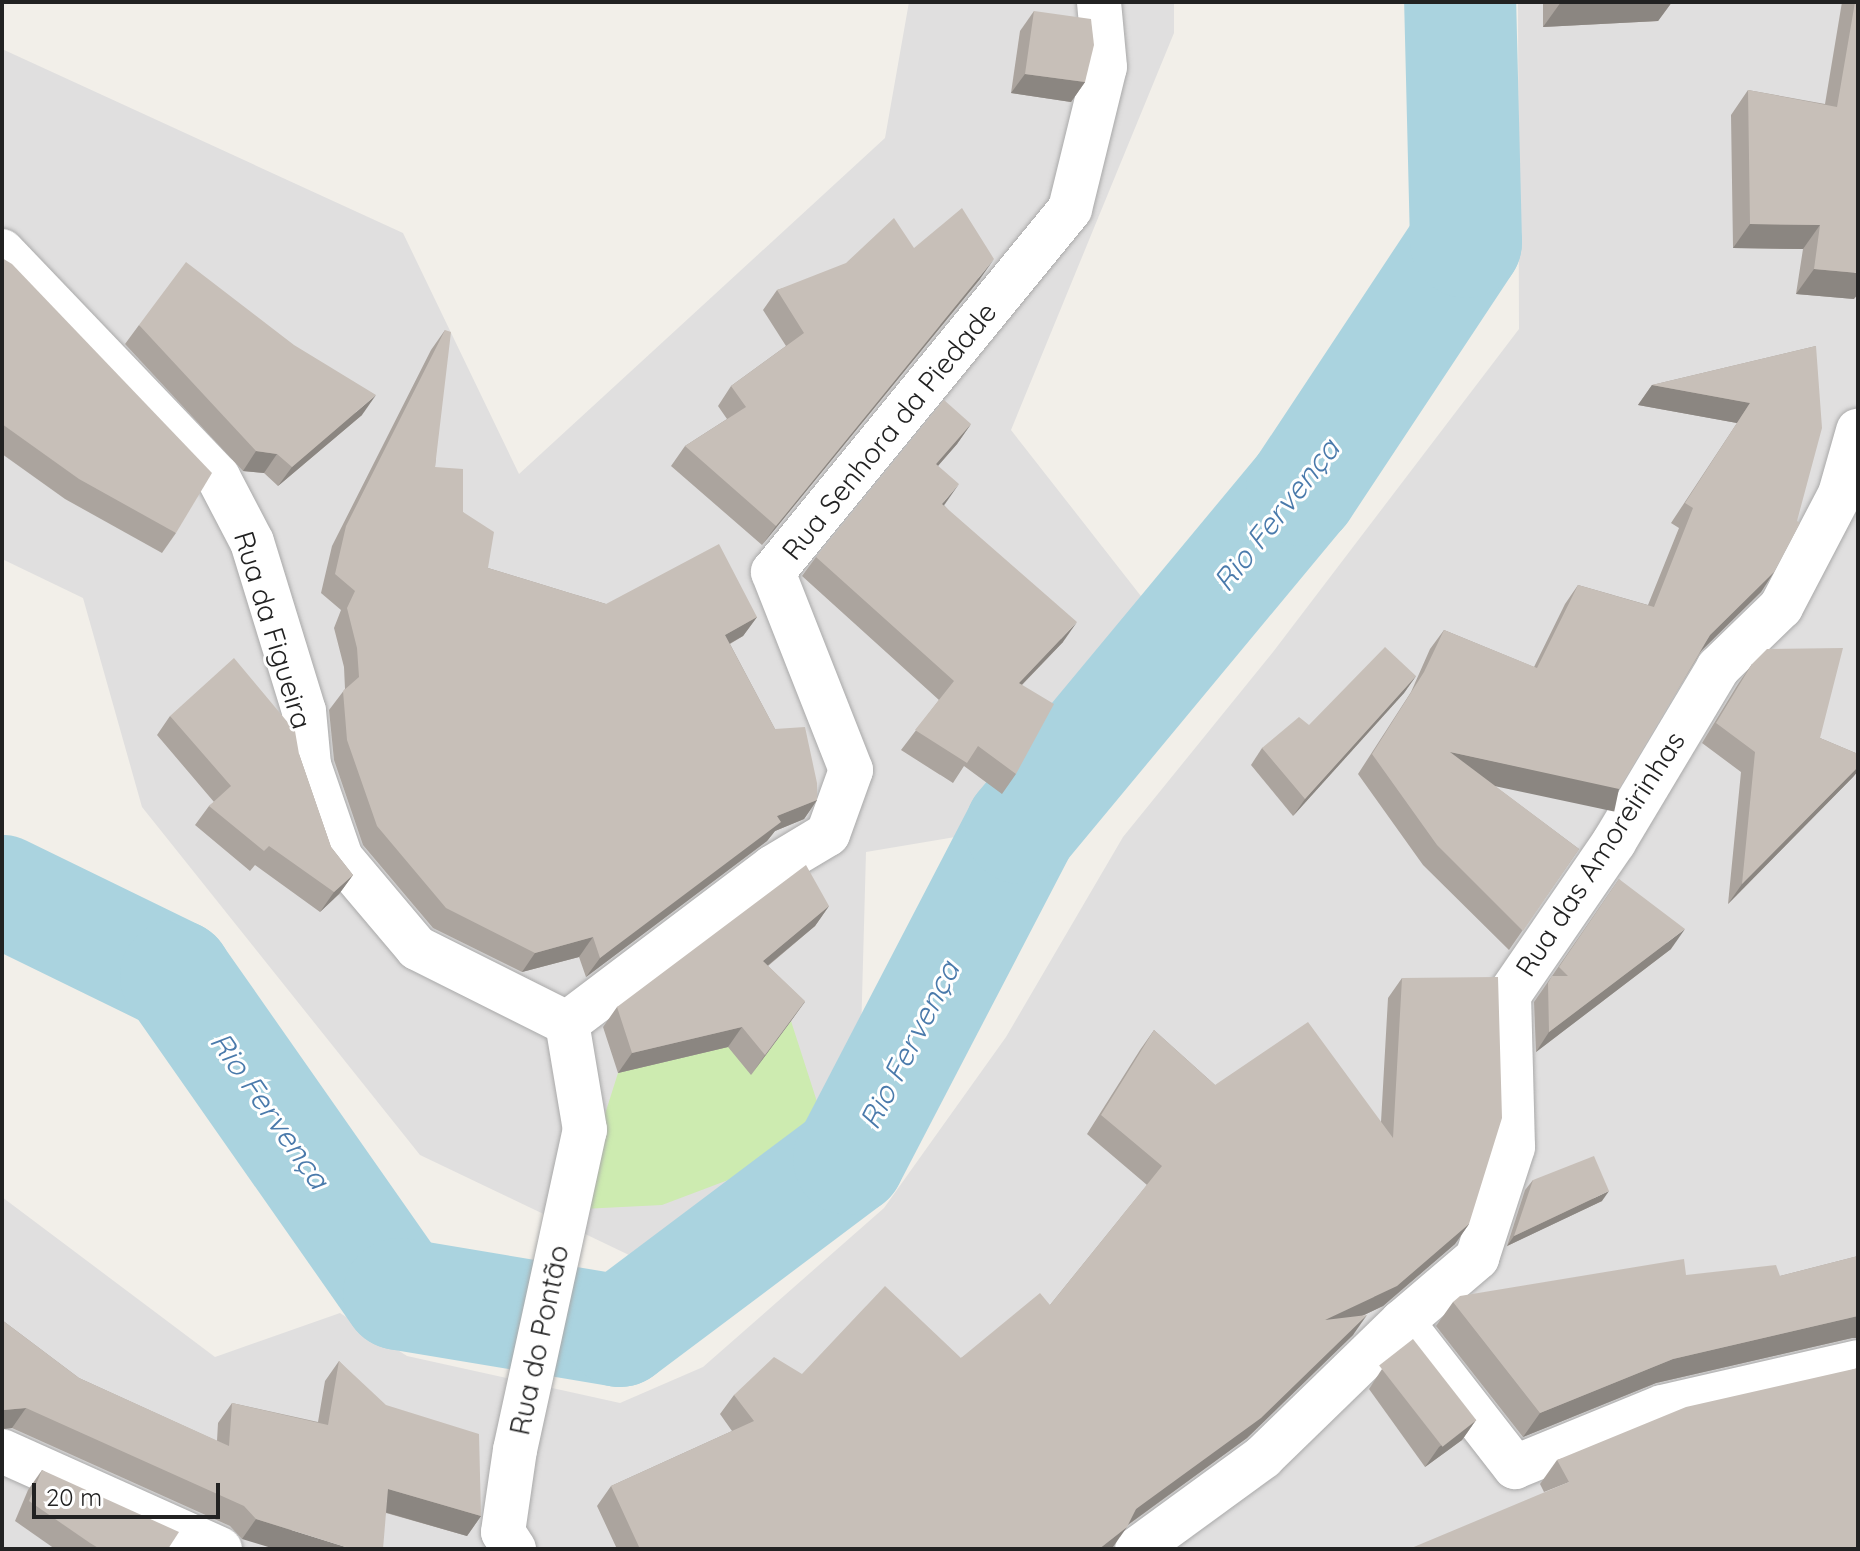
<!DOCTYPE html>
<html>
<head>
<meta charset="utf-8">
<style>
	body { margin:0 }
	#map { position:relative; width:1860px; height:1551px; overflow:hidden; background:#f2efe9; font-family:Quicksand,sans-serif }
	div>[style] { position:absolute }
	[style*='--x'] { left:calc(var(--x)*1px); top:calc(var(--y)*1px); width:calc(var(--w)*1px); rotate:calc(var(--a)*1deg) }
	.residential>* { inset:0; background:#e0dfdf }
	.grass>* { inset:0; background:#cdebb0 }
	.river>* { height:112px; margin:-56px; padding:0 56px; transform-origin:56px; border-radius:56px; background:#aad3df }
	.roads { filter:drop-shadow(0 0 2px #a9a9a9) drop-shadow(0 0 2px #a9a9a9) }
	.minor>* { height:44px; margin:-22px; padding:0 22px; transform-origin:22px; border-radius:22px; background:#fff }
	.wall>* { inset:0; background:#aba49e }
	.shaded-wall>* { inset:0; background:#8b8681; transform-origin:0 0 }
	.building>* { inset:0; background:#c7bfb8; transform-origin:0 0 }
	span { translate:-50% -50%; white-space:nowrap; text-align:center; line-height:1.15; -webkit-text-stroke:6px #fff; paint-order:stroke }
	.street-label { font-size:28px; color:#222 }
	.water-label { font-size:30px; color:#4a7aab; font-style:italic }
	.frame { position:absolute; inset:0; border:4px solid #222; pointer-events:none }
	.scale { position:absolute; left:32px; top:1483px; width:188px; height:36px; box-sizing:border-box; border:4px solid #222; border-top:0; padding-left:10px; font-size:24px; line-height:28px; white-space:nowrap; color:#222; -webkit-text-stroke:6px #fff; paint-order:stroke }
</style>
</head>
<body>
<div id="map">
	<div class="residential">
		<div style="clip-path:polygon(909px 2px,1174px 2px,1174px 33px,1011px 430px,1144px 600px,1082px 706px,997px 830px,866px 852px,860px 1072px,787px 1176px,629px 1255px,420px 1155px,142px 807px,83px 598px,2px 559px,2px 49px,403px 233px,519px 474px,885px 138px)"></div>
		<div style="clip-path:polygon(1518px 2px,1858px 2px,1858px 1549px,2px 1549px,2px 1197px,215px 1357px,340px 1313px,407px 1356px,620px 1403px,703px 1367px,884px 1208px,1006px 1037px,1123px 837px,1273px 652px,1519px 329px)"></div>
	</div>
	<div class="grass">
		<div style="clip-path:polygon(791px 1021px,820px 1111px,768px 1165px,662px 1205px,582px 1209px,599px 1133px,618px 1073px,724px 1041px,751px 1074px)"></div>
	</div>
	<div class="river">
		<div style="--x:2;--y:891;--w:194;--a:26"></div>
		<div style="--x:176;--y:976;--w:388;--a:55"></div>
		<div style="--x:399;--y:1294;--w:224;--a:9.5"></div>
		<div style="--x:620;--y:1331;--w:286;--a:-36.9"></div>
		<div style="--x:849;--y:1159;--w:373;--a:-62.5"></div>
		<div style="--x:1021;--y:828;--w:440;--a:-50.3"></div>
		<div style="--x:1302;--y:490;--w:297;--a:-56.5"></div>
		<div style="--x:1466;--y:242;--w:240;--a:-91.4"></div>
	</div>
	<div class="roads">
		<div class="minor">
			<div style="--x:2;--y:251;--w:313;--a:46.3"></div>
			<div style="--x:218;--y:477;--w:73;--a:62.4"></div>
			<div style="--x:252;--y:542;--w:177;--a:72.9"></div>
			<div style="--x:304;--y:711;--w:54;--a:84.7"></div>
			<div style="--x:309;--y:765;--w:98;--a:71"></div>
			<div style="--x:341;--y:858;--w:118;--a:49.8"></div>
			<div style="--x:417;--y:948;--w:168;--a:26.6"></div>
			<div style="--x:567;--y:1023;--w:258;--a:-37.1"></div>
			<div style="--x:773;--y:867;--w:64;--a:-31"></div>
			<div style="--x:828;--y:834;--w:68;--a:-70.2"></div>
			<div style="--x:851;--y:770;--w:213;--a:-111.5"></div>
			<div style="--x:773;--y:572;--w:469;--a:-50.7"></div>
			<div style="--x:1070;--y:209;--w:146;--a:-76.2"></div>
			<div style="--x:1105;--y:67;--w:65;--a:-95.3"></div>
			<div style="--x:1402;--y:1322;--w:184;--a:52.1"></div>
			<div style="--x:1515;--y:1467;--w:159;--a:-22.2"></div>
			<div style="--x:1662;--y:1407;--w:201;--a:-12.9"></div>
			<div style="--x:2;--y:1451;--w:239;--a:24.2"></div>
			<div style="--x:514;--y:1549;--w:20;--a:-123"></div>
			<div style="--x:503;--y:1532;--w:83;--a:-81.7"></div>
			<div style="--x:515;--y:1450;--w:328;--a:-77.7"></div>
			<div style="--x:585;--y:1130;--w:109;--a:-99.5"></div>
			<div style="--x:1137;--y:1549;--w:156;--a:-36.1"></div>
			<div style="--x:1263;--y:1457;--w:194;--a:-44.2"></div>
			<div style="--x:1402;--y:1322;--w:99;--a:-40.5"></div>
			<div style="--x:1477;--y:1258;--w:117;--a:-72"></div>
			<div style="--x:1513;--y:1147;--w:152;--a:-91.5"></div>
			<div style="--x:1509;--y:995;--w:186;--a:-55.5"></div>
			<div style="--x:1614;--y:842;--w:203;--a:-59.1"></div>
			<div style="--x:1718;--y:668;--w:88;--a:-44.1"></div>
			<div style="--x:1781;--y:607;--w:127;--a:-62.4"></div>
			<div style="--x:1840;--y:494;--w:66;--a:-74.1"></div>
		</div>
	</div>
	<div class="wall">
		<div style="clip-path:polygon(1543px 2px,1672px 2px,1658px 21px,1543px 27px)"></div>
		<div style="clip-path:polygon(1842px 2px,1858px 2px,1854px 299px,1796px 294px,1803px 249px,1733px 248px,1731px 115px,1748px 90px,1825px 104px)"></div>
		<div style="clip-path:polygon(1034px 11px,1085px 82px,1071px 102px,1011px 93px,1020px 31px)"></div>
		<div style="clip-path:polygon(914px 248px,980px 279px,762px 545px,671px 466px,685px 446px,727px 419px,718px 406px,731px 386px,786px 346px,763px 310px,777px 290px)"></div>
		<div style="clip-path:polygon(2px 258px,176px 533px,162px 553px,65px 499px,2px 454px)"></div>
		<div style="clip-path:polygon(139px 325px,362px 415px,278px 486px,264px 473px,243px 471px,125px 344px)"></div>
		<div style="clip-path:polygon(445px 330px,435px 467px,463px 512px,488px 568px,606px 604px,757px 617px,743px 636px,730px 644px,775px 729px,817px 800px,804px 819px,775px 831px,767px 841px,586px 977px,579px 957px,522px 972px,433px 928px,363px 845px,334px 760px,329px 710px,345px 689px,344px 667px,334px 628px,341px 610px,321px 593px,332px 546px,431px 350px)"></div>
		<div style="clip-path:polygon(1816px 346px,1774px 572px,1761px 592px,1702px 650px,1605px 808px,1492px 784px,1579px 849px,1509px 950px,1423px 865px,1358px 774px,1411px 692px,1430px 649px,1444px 630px,1534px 667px,1565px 604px,1578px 585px,1648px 605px,1679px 528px,1671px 523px,1737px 423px,1638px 405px,1652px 385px)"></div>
		<div style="clip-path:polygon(971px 424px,957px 444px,938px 466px,944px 505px,1063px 642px,1022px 685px,1016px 774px,1002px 794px,964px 766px,953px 783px,901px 750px,939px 700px,802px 576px,816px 557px)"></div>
		<div style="clip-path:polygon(1752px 664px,1820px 738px,1858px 754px,1858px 771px,1853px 777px,1728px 904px,1741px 772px,1702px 743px,1738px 684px)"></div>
		<div style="clip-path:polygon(1416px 676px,1404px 693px,1293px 816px,1251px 765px,1262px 748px)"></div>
		<div style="clip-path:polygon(170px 716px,299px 754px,331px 847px,353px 875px,339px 894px,320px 912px,255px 865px,250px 871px,195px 825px,209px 806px,214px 802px,157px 735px)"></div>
		<div style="clip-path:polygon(1619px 879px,1671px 949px,1536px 1052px,1534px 1002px)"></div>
		<div style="clip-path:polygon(829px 906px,815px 926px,768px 966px,805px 1002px,751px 1075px,728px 1047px,618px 1073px,603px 1027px,617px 1007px)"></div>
		<div style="clip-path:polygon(1402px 978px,1469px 1224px,1455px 1244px,1383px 1306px,1362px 1316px,1353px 1335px,1247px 1438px,1128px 1525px,1110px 1549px,617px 1549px,597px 1506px,611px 1486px,732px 1431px,720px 1414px,734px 1395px,802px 1374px,961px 1358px,1050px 1305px,1147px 1185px,1087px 1134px,1140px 1050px,1154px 1030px,1215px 1085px,1381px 1122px,1388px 998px)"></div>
		<div style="clip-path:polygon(1533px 1180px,1602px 1201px,1507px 1246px,1525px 1190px)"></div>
		<div style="clip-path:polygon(1858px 1256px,1858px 1338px,1852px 1338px,1656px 1383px,1523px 1437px,1436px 1326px,1453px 1302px,1686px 1275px,1780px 1276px)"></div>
		<div style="clip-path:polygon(2px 1320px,79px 1378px,217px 1441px,218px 1423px,232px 1403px,318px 1422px,325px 1381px,339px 1361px,481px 1516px,467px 1536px,386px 1513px,242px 1539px,230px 1526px,12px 1428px,2px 1429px)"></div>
		<div style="clip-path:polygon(1858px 1368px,1544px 1492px,1540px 1484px,1557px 1460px)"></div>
		<div style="clip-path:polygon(1382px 1369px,1476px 1420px,1462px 1440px,1425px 1467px,1369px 1389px)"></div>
		<div style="clip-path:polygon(42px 1470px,168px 1549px,55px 1549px,15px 1521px,28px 1490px)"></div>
	</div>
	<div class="shaded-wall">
		<div style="clip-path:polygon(1561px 2px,1672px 2px,1658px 21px,1543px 27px)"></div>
		<div style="clip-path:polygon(1025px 74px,1085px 82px,1071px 102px,1011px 93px)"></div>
		<div style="clip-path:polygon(1750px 224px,1820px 225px,1803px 249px,1733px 248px)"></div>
		<div style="clip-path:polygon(994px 259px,980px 279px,762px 545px,776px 526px)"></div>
		<div style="clip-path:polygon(1814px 269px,1858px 273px,1858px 294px,1854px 299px,1796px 294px)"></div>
		<div style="clip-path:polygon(1652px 385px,1750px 403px,1737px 423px,1638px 405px)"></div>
		<div style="clip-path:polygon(376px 395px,362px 415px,278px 486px,292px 467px)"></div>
		<div style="clip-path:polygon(971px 424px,957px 444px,922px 484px,936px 464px)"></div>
		<div style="clip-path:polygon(256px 451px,277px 454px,264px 473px,243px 471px)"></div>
		<div style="clip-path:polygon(959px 484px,945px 504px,928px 523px,942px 504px)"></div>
		<div style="clip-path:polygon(1774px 572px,1761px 592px,1697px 655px,1710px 635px)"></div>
		<div style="clip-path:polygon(757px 617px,743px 636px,711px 654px,725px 635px)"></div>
		<div style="clip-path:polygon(1077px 622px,1063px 642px,1005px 702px,1019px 683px)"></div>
		<div style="clip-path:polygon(1416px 676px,1404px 693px,1293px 816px,1305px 799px)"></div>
		<div style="left:1450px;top:752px;width:173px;height:24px;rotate:12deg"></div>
		<div style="clip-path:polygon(1858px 767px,1858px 771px,1853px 777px,1728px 904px,1742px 884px)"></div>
		<div style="clip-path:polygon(817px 800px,804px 819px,775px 831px,767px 841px,586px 977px,600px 958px,777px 816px)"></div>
		<div style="clip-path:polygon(353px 875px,339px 894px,320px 912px,334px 892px)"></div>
		<div style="clip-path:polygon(829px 906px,815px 926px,749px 981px,763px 961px)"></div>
		<div style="clip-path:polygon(1685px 929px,1671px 949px,1536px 1052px,1549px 1032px)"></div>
		<div style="clip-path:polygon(593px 937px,579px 957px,522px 972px,535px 953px)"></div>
		<div style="clip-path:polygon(805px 1001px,791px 1021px,751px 1075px,765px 1055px)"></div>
		<div style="clip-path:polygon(742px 1027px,728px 1047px,618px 1073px,632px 1053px)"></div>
		<div style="clip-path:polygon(1609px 1191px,1602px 1201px,1507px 1246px,1514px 1236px)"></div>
		<div style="clip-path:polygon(1469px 1224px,1455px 1244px,1383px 1306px,1311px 1340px,1325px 1320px)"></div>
		<div style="clip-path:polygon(1367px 1315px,1353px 1335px,1247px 1438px,1122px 1529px,1136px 1509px)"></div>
		<div style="clip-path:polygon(1858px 1316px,1858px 1338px,1852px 1338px,1656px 1383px,1523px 1437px,1540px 1413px,1673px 1359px)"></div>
		<div style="clip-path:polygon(26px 1408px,12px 1428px,2px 1429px,2px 1413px,4px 1410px)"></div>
		<div style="clip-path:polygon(1476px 1420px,1462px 1440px,1425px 1467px,1439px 1447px)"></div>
		<div style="clip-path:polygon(388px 1489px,481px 1516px,467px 1536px,374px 1509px)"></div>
		<div style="clip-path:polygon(256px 1519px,352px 1549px,275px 1549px,242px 1539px)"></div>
		<div style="clip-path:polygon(1127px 1527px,1113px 1547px,1110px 1549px,1099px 1549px)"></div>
	</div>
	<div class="building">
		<div style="clip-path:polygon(1855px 2px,1858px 2px,1858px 273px,1814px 269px,1820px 225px,1750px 224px,1748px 90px,1837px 107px)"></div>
		<div style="clip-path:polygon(1034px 11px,1091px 19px,1094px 45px,1085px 82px,1025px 74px)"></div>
		<div style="clip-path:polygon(962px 208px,994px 259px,776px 526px,685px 446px,746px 407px,731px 386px,804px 333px,777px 290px,846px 263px,894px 218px,914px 248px)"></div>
		<div style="clip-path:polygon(2px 258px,12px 264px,212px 473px,176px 533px,79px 479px,2px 424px)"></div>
		<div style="clip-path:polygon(186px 262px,294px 345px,376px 395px,292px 467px,277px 454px,256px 451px,139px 325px)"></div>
		<div style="clip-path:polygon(445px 330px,451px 332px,435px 467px,463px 469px,463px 512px,494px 532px,488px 568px,606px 604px,719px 544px,757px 617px,725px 635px,775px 729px,805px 727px,817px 783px,817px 800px,777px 816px,781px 822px,600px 958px,593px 937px,535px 953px,446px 908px,377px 826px,347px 740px,343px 691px,359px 677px,357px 648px,347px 608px,355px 591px,335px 574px,346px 526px)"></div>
		<div style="clip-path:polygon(1816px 346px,1822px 428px,1797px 521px,1800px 523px,1774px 572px,1710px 635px,1619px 789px,1450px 752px,1579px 849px,1523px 931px,1437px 845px,1372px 754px,1424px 672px,1444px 630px,1537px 668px,1578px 585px,1654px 607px,1693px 508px,1685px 503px,1750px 403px,1652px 385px)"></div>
		<div style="clip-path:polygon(944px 400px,971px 424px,936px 464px,959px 484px,942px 504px,1077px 622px,1019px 683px,1054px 704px,1016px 774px,978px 746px,967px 763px,915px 730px,954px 681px,816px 557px)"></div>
		<div style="clip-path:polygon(1385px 647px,1416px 676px,1305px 799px,1262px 748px,1299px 717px,1309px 725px)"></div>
		<div style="clip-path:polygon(1843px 648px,1820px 738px,1858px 754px,1858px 767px,1742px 884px,1755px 752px,1716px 723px,1752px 664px,1767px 649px)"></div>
		<div style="clip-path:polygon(234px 658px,295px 731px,299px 754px,331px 847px,353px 875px,334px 892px,269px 846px,264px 851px,209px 806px,231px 786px,170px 716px)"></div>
		<div style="clip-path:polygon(806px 865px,829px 906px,763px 961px,805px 1001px,765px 1055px,742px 1027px,632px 1053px,617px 1007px)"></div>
		<div style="clip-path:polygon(1619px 879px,1685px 929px,1549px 1032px,1548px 983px,1552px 976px,1568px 976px,1559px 967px)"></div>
		<div style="clip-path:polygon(1498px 977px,1502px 1118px,1469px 1224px,1397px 1286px,1325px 1320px,1367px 1315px,1261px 1418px,1136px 1509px,1127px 1527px,1099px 1549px,640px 1549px,611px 1486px,754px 1421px,734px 1395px,774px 1357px,802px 1374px,885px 1286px,961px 1358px,1040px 1293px,1050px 1305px,1162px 1166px,1101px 1115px,1154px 1030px,1215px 1085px,1308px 1022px,1393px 1138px,1402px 978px)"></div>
		<div style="clip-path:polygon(1594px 1156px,1609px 1191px,1514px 1236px,1533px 1180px)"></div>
		<div style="clip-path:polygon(1858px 1256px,1858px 1316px,1673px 1359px,1540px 1413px,1453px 1302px,1460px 1296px,1684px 1259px,1686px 1275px,1776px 1265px,1780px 1276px)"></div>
		<div style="clip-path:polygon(2px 1320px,79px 1378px,229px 1446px,232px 1403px,328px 1425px,339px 1361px,386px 1405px,479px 1434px,481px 1516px,388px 1489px,383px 1549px,352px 1549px,256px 1519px,244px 1506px,26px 1408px,4px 1410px,2px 1409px)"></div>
		<div style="left:1413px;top:1339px;width:103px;height:43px;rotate:52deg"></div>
		<div style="clip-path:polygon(1858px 1368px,1858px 1549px,1409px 1549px,1569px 1482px,1557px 1460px,1686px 1407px)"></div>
		<div style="clip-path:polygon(42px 1470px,179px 1532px,168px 1549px,100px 1549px,90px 1543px,29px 1501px)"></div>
	</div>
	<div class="street-label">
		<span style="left:889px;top:431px;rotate:-51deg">Rua Senhora da Piedade</span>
		<span style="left:273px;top:630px;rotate:73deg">Rua da Figueira</span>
		<span style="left:1600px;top:854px;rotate:-57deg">Rua das Amoreirinhas</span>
		<span style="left:539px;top:1340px;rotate:-78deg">Rua do Pontão</span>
	</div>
	<div class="water-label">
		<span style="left:1276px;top:515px;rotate:-52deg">Rio Fervença</span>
		<span style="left:909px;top:1045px;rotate:-63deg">Rio Fervença</span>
		<span style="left:270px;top:1110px;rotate:55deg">Rio Fervença</span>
	</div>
	<div class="frame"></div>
	<div class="scale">20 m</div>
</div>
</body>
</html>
